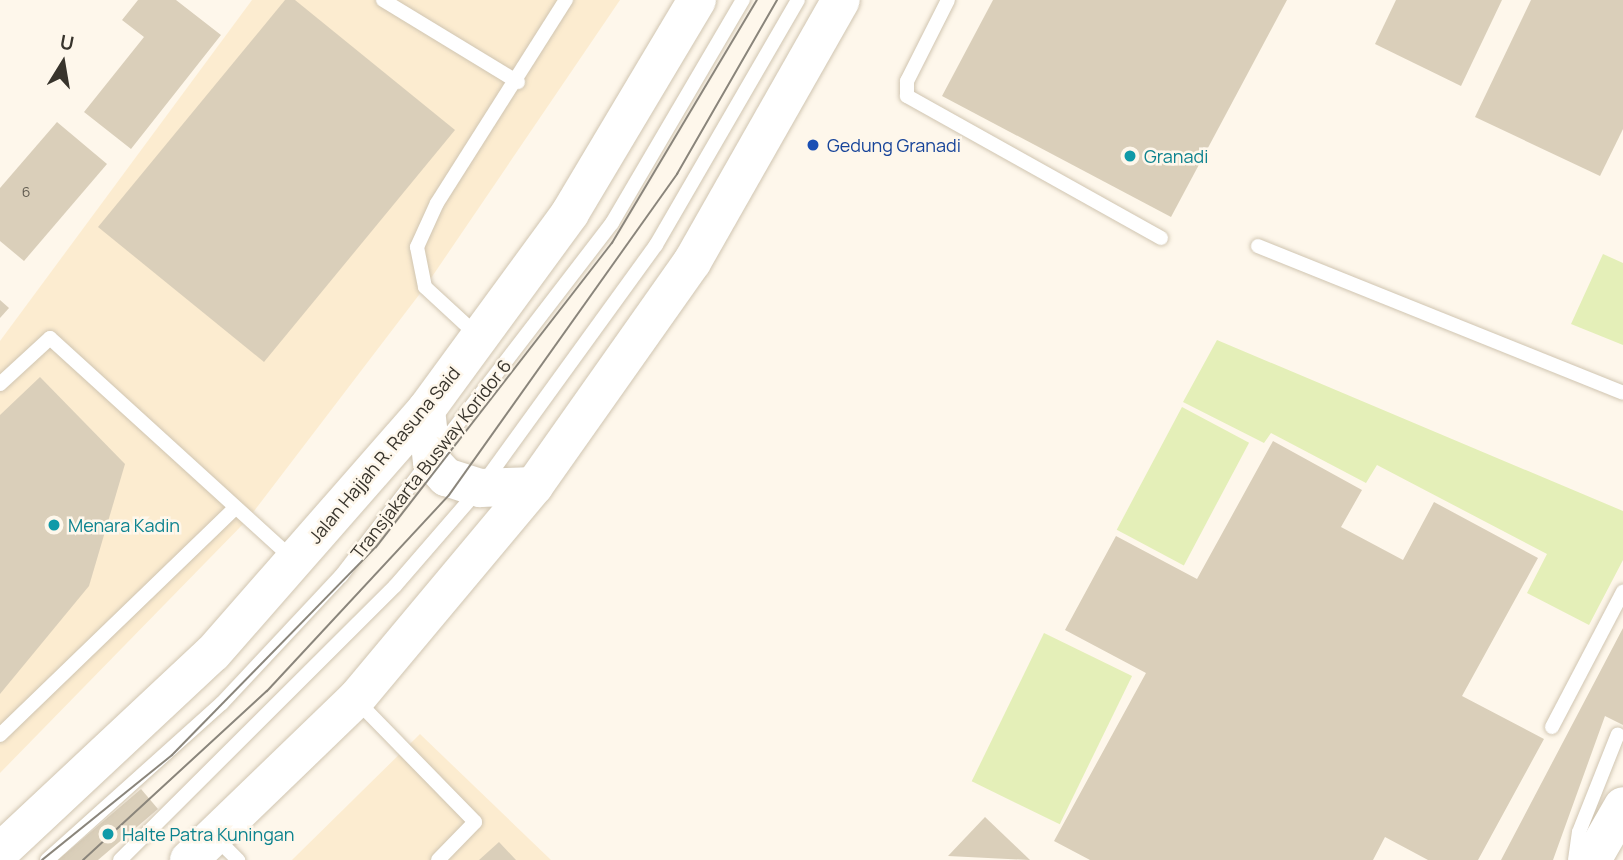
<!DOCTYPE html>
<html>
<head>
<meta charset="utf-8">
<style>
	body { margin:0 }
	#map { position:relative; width:1623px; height:860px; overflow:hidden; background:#fef7eb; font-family:Manrope,sans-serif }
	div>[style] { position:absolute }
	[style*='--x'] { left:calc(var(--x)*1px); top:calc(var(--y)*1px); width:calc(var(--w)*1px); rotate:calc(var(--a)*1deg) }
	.built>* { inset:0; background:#fcecd0 }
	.green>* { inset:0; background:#e4efb8; transform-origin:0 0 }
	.building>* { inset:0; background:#dacfba }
	.roads { filter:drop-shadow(0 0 2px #d0c5b1) drop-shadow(0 0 2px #d0c5b1) }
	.lane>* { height:14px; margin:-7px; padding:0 7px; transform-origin:7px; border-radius:7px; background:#fff }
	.secondary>* { height:38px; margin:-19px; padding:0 19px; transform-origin:19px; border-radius:19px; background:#fff }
	.primary>* { height:38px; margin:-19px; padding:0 19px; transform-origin:19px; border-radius:19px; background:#fff }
	.tram>* { height:2px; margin:-1px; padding:0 1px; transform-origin:1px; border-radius:1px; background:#8a857b }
	.dots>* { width:19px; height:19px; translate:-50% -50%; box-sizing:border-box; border:4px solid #fef7eb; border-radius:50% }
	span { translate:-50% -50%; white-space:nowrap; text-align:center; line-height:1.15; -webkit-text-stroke:5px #fef7eb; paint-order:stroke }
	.number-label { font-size:14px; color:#605b50 }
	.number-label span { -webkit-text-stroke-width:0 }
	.transit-label { font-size:18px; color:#164399 }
	.left { translate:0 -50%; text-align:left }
	.culture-label { font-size:18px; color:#0d838f }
	.street-label { font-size:18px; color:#38342c }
	.north { position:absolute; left:28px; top:28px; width:70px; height:70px; -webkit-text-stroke:5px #fef7eb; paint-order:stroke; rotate:11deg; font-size:19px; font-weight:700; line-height:28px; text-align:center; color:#38342c }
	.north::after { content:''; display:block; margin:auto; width:24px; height:32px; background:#38342c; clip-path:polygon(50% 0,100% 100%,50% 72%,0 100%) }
</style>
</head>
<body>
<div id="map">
	<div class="built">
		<div style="clip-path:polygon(252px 0,620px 0,425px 287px,248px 519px,0 773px,0 341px)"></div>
		<div style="clip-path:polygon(420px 734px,551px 860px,292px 860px)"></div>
	</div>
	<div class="green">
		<div style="clip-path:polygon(1603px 254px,1623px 263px,1623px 345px,1571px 324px)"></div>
		<div style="clip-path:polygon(1217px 340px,1623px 511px,1623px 560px,1589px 625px,1527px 593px,1547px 554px,1377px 465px,1366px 483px,1271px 433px,1264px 443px,1183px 402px)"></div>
		<div style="left:1182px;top:407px;width:76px;height:139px;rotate:28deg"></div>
		<div style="left:1044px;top:633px;width:98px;height:165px;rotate:26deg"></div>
	</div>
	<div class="building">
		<div style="clip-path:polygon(138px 0,176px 0,221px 35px,131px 149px,84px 112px,144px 37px,122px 20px)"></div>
		<div style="clip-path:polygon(285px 0,295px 0,455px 130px,264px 362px,98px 227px)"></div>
		<div style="clip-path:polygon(993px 0,1287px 0,1171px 217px,942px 96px)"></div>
		<div style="clip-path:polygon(1396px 0,1502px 0,1461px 86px,1375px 44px)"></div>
		<div style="clip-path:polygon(1531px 0,1623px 0,1623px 129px,1600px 176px,1475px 117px)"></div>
		<div style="clip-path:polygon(57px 122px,107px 164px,24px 261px,0 241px,0 188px)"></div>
		<div style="clip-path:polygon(0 300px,9px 308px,0 318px)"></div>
		<div style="clip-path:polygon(40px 377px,125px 464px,89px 586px,0 694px,0 415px)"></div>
		<div style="clip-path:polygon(1273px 441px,1362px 490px,1341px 527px,1403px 560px,1434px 502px,1538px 558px,1462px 696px,1544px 739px,1478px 860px,1428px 860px,1385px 837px,1373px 860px,1090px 860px,1054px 841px,1146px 673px,1065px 630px,1116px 536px,1197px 579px)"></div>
		<div style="clip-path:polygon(1623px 628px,1623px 725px,1605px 716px,1553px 860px,1501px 860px)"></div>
		<div style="clip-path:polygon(141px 789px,158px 809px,98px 860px,58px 860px)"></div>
		<div style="clip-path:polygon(985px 817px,1030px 860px,948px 856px)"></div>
		<div style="clip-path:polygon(499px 842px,516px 860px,479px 860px)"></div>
	</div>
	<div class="roads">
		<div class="lane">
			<div style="--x:383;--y:0;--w:158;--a:31.3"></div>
			<div style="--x:948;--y:0;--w:91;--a:116.8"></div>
			<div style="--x:907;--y:81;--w:15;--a:90"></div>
			<div style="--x:907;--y:96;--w:291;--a:29.2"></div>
			<div style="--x:1258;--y:246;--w:393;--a:21.9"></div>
			<div style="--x:477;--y:335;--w:71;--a:-137.3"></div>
			<div style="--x:425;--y:287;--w:41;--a:-101.3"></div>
			<div style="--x:417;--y:247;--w:48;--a:-65.6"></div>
			<div style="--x:437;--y:203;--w:241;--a:-57.6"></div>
			<div style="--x:0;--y:384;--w:68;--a:-42.6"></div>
			<div style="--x:50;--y:338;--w:330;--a:42.3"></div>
			<div style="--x:357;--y:701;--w:169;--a:45.7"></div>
			<div style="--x:475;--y:822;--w:53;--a:134.2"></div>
			<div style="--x:1552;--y:727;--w:153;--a:-62.3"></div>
			<div style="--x:0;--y:735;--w:327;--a:-44"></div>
			<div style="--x:215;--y:837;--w:33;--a:45"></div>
			<div style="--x:47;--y:860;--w:235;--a:-41.9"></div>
			<div style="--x:222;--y:703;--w:174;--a:-46.9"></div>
			<div style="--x:341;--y:576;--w:445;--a:-52.5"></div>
			<div style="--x:612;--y:223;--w:259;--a:-59.6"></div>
			<div style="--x:120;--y:860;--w:388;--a:-44.9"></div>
			<div style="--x:395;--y:586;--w:130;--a:-49.1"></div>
			<div style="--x:480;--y:488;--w:300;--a:-54.1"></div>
			<div style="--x:656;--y:245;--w:283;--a:-59.9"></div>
			<div style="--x:1575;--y:860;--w:28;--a:-82"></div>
			<div style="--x:1579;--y:832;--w:105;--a:-68.3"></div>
		</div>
		<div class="secondary">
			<div style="--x:1592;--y:860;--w:62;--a:-60.1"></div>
		</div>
		<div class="primary">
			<div style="--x:426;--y:410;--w:52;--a:83.4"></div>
			<div style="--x:432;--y:462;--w:21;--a:47"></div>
			<div style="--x:446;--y:477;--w:36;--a:18"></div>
			<div style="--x:480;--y:488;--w:54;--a:-2.1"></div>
			<div style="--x:0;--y:852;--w:291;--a:-43.1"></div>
			<div style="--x:213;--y:653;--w:323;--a:-48.8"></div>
			<div style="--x:426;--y:410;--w:244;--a:-53.8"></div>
			<div style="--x:570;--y:213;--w:248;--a:-59.2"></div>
			<div style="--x:189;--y:860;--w:232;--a:-44"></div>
			<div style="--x:356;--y:699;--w:278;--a:-50.1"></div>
			<div style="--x:534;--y:486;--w:274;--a:-54.8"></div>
			<div style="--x:692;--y:262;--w:301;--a:-60.4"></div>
		</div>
	</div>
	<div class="tram">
		<div style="--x:42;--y:860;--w:167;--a:-38.9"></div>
		<div style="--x:172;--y:755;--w:291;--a:-45.6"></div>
		<div style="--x:376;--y:547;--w:385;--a:-52.2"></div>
		<div style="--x:612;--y:243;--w:283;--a:-59.2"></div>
		<div style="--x:83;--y:860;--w:250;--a:-42.6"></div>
		<div style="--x:267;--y:691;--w:267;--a:-47.1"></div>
		<div style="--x:449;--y:495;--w:394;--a:-54.6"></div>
		<div style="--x:677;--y:174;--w:201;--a:-60.1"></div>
	</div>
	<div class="dots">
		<div style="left:813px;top:145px;background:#1a4fb4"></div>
		<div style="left:1130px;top:156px;background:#0f9aa8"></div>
		<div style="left:54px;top:525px;background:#0f9aa8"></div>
		<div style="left:108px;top:834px;background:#0f9aa8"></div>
	</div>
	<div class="number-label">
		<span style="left:26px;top:192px">6</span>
	</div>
	<div class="transit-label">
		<span class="left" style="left:827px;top:145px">Gedung Granadi</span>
	</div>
	<div class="culture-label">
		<span class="left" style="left:1144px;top:156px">Granadi</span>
		<span class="left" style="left:68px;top:525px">Menara Kadin</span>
		<span class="left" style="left:122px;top:834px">Halte Patra Kuningan</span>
	</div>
	<div class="street-label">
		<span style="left:384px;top:455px;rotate:-50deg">Jalan Hajjah R. Rasuna Said</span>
		<span style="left:431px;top:459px;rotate:-52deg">Transjakarta Busway Koridor 6</span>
	</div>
	<div class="north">U</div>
</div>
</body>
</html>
